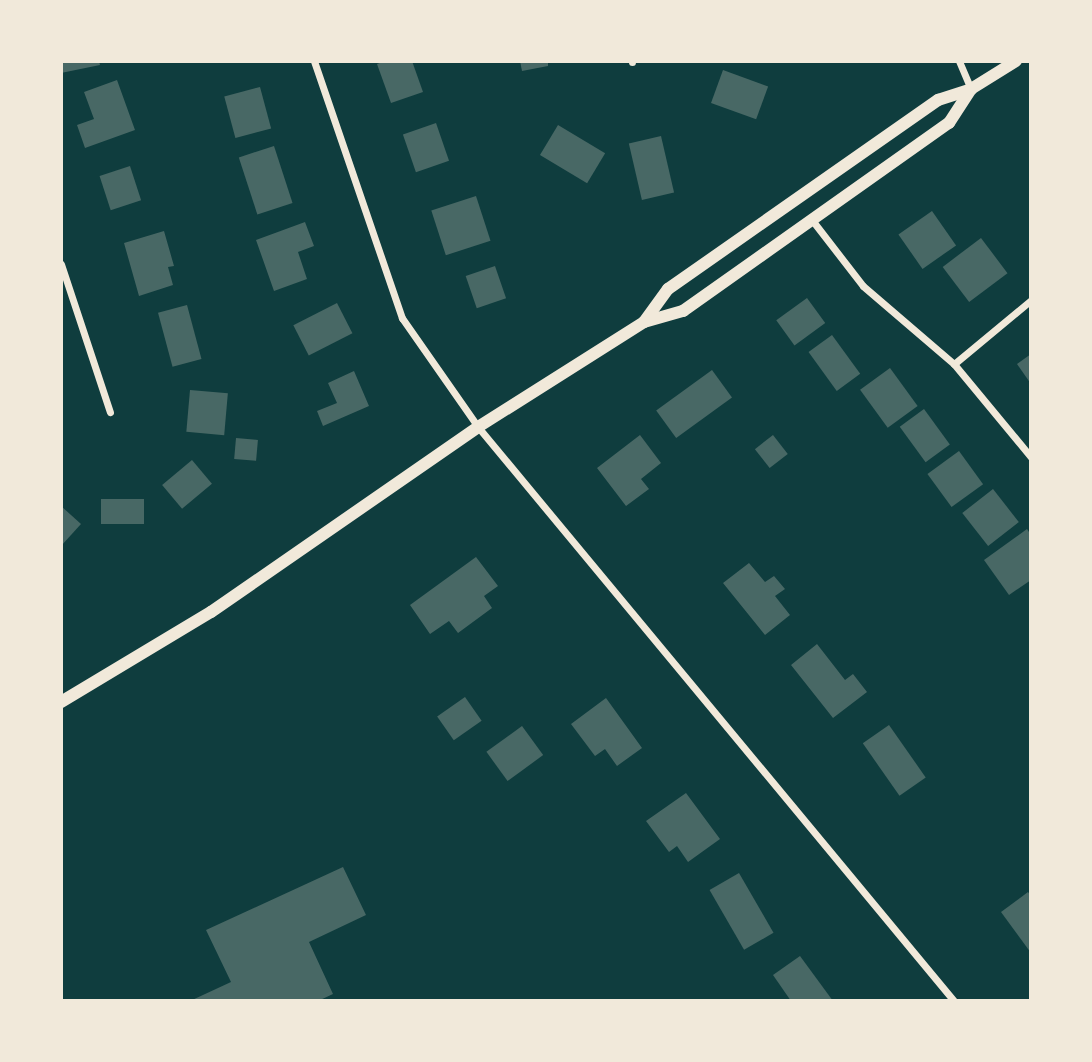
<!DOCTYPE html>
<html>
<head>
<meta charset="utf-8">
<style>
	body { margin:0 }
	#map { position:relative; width:1092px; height:1062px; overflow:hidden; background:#0f3d3e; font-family:Barlow,sans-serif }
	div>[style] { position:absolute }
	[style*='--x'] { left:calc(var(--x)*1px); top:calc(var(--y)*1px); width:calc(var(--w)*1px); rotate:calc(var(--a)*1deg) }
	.building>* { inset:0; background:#486865; transform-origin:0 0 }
	.minor>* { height:7px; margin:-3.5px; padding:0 3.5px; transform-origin:3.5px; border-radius:3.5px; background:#f1e9da }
	.tertiary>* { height:12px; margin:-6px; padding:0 6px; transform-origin:6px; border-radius:6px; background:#f1e9da }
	span { translate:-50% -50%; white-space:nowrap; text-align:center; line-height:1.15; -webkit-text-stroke:7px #f1e9da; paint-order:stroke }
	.frame { position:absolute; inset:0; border:63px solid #f1e9da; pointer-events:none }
</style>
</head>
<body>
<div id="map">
	<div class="building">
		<div style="clip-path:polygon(61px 61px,99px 61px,100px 65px,61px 73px)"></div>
		<div style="clip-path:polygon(385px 61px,412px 61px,423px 92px,391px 103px,377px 64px)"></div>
		<div style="clip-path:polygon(520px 61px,548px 61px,548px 66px,522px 71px)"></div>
		<div style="left:723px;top:70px;width:48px;height:35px;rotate:20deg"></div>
		<div style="clip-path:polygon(117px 80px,135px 130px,85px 148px,77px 125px,94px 119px,84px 92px)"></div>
		<div style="left:260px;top:87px;width:43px;height:37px;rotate:75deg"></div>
		<div style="left:436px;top:123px;width:40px;height:35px;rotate:71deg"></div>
		<div style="left:558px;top:125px;width:55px;height:35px;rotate:31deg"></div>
		<div style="left:661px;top:136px;width:58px;height:33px;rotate:77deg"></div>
		<div style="left:274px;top:146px;width:60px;height:37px;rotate:72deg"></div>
		<div style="left:130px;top:166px;width:36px;height:32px;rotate:72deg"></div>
		<div style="left:476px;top:196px;width:47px;height:47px;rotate:72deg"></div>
		<div style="left:932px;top:211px;width:42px;height:41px;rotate:55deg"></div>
		<div style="clip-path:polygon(305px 222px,314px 246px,298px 252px,307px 279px,274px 291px,256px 240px)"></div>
		<div style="clip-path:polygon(164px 231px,174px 266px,168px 267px,173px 285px,139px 296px,124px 243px)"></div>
		<div style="left:981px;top:238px;width:44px;height:48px;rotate:53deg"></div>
		<div style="left:495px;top:266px;width:34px;height:31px;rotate:71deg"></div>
		<div style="left:807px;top:298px;width:31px;height:38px;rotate:54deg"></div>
		<div style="left:337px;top:303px;width:34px;height:49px;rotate:63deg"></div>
		<div style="left:187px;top:305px;width:56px;height:30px;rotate:75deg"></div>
		<div style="left:832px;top:335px;width:48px;height:29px;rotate:54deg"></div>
		<div style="clip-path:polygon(1031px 354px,1031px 384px,1017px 364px)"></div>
		<div style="left:890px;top:368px;width:47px;height:37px;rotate:54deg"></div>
		<div style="left:712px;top:370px;width:34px;height:69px;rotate:54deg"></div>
		<div style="clip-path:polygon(354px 371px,369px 406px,323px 426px,317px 411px,337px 403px,328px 383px)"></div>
		<div style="left:190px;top:390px;width:38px;height:42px;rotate:5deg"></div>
		<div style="left:924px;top:409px;width:44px;height:30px;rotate:54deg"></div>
		<div style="clip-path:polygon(640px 435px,661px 463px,641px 479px,649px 489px,626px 506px,597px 468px)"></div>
		<div style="left:773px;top:435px;width:24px;height:23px;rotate:52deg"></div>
		<div style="left:236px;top:438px;width:22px;height:21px;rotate:5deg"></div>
		<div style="left:959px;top:451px;width:41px;height:39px;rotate:54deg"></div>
		<div style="left:192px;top:460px;width:31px;height:39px;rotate:50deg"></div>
		<div style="left:993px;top:489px;width:42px;height:39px;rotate:52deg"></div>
		<div style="left:144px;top:499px;width:25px;height:43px;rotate:90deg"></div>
		<div style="clip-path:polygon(61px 506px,81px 524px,61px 546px)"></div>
		<div style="clip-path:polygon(1027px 529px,1031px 535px,1031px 580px,1009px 595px,984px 560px)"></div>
		<div style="clip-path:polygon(476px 557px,498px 586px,484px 596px,492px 608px,458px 633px,449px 621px,430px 634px,410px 605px)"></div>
		<div style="clip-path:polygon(749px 563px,765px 582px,774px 576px,785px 589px,775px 596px,790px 615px,765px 635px,723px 583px)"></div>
		<div style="clip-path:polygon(817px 644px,845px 680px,853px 674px,867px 692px,833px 718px,791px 665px)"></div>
		<div style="left:465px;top:697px;width:29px;height:34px;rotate:55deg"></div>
		<div style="clip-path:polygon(606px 698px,642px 748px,617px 766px,605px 749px,595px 756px,571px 724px)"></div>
		<div style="left:889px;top:725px;width:64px;height:32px;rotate:55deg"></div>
		<div style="left:522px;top:726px;width:36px;height:44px;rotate:54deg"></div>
		<div style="clip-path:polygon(686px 793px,720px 839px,688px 862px,677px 846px,669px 852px,646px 821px)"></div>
		<div style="clip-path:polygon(343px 867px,366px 915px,309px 942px,333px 994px,318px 1001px,190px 1001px,231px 982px,206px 930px)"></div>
		<div style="left:739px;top:873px;width:69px;height:34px;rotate:60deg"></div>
		<div style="clip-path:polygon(1028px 892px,1031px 896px,1031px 953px,1001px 912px)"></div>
		<div style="clip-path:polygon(800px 956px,833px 1001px,791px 1001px,773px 975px)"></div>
	</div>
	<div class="minor">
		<div style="--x:314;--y:61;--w:272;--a:71.1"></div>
		<div style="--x:402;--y:318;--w:133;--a:55.1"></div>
		<div style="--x:478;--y:427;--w:746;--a:50.33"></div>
		<div style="--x:632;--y:61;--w:1;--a:90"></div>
		<div style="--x:959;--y:61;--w:30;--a:67"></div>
		<div style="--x:812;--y:220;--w:83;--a:52.3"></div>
		<div style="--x:863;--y:286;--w:120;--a:40.6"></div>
		<div style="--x:954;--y:364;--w:121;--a:50.4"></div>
		<div style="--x:61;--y:264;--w:156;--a:71.7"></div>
		<div style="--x:954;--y:364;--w:100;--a:-39.7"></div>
	</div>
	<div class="tertiary">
		<div style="--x:644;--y:322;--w:41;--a:-54"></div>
		<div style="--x:668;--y:289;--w:330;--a:-35"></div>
		<div style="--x:938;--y:100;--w:35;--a:-18"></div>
		<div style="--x:971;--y:89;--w:53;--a:-31.9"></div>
		<div style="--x:61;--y:702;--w:175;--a:-31"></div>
		<div style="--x:211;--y:612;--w:325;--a:-34.7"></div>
		<div style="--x:478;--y:427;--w:196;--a:-32.3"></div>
		<div style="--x:644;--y:322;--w:41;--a:-15.8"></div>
		<div style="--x:683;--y:311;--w:326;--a:-35.3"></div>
		<div style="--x:949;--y:123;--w:40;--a:-57.1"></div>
	</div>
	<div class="frame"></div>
</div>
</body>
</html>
